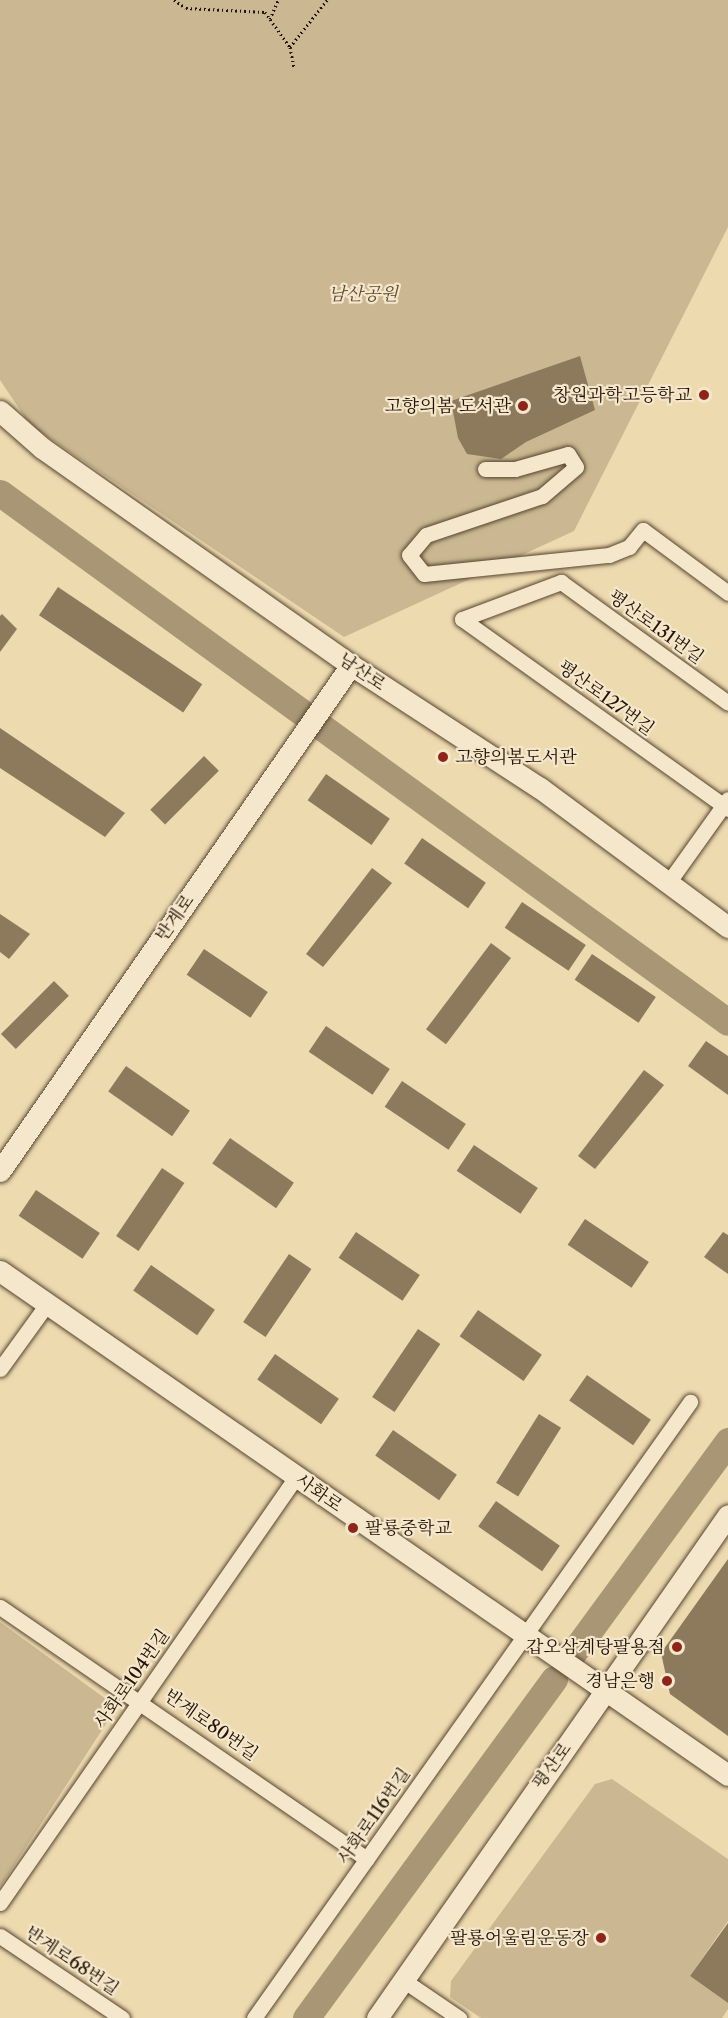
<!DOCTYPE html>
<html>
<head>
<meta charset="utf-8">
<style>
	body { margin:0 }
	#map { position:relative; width:728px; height:2018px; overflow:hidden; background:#eedaaf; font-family:"Libre Caslon Text","Noto Serif KR",serif }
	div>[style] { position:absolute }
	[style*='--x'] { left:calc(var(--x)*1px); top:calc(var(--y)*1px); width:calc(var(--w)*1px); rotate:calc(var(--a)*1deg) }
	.green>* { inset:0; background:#cbb892 }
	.river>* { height:27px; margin:-13.5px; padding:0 13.5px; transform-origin:13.5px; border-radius:13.5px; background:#a99675 }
	.building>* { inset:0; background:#8d7a5d; transform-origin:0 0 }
	.path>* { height:3px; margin-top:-1.5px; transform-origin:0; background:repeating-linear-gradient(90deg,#231305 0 1.5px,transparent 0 4.5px) }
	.roads { filter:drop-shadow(0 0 2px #564530) drop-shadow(0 0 2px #564530) }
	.street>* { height:15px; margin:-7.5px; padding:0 7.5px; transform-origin:7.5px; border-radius:7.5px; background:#f4e7cb }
	.secondary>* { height:21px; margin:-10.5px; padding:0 10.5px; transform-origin:10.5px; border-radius:10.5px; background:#f4e7cb }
	.dots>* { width:16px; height:16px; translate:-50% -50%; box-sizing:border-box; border:3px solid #f4e7cb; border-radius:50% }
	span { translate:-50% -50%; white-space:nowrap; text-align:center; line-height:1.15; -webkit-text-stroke:4.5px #f4e7cb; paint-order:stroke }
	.park-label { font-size:18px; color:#5e4d36; font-style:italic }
	.poi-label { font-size:18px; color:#231305 }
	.right { translate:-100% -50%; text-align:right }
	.left { translate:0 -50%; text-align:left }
	.street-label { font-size:18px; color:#231305 }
</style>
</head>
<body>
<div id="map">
	<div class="green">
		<div style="clip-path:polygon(0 0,728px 0,728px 227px,574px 531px,344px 637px,30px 425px,0 380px)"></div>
		<div style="clip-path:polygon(0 1622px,117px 1707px,0 1887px)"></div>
		<div style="clip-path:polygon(612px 1779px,728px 1859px,728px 1921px,690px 1976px,728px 2003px,728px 2009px,722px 2018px,481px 2018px,450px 1997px,451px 1981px,595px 1784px)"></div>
	</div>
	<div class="river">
		<div style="--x:0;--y:493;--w:372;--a:36"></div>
		<div style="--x:323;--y:728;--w:500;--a:35.98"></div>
		<div style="--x:570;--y:1657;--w:268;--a:-53.8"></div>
		<div style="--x:306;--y:2018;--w:420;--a:-53.8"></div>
	</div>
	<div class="building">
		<div style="clip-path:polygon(580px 356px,595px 410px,526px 442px,501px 459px,467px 454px,458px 438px,451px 401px)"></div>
		<div style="left:58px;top:587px;width:174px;height:34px;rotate:34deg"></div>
		<div style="clip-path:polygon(2px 614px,17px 629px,0 652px,0 616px)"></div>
		<div style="clip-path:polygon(0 728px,125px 813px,105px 837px,0 768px)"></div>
		<div style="left:204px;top:756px;width:21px;height:76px;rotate:45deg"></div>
		<div style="left:326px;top:774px;width:78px;height:32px;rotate:35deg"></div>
		<div style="left:422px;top:838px;width:78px;height:31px;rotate:35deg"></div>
		<div style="clip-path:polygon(372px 868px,392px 883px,323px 967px,306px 954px)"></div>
		<div style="left:522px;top:902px;width:77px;height:31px;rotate:34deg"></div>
		<div style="clip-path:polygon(0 914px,30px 934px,9px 959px,0 952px)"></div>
		<div style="left:491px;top:943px;width:25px;height:108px;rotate:37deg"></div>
		<div style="left:204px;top:949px;width:77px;height:31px;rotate:34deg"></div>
		<div style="left:592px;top:954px;width:77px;height:31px;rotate:34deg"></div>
		<div style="left:54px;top:981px;width:21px;height:75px;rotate:45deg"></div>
		<div style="left:326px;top:1026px;width:77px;height:31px;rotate:34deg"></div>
		<div style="clip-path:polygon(706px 1041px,728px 1056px,728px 1095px,688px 1066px)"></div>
		<div style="left:126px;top:1066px;width:78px;height:31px;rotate:35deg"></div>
		<div style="clip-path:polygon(644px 1070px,664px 1085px,595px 1169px,578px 1156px)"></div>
		<div style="left:402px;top:1081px;width:77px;height:31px;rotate:34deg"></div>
		<div style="left:230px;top:1138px;width:78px;height:31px;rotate:35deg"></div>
		<div style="left:474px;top:1145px;width:77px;height:31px;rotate:34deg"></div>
		<div style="left:162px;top:1168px;width:27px;height:82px;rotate:34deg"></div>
		<div style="left:36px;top:1190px;width:77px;height:31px;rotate:34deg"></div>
		<div style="left:585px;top:1219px;width:77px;height:31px;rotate:34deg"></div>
		<div style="left:356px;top:1232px;width:77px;height:31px;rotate:34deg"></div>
		<div style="clip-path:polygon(723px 1232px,728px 1235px,728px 1274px,704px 1257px)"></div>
		<div style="left:289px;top:1254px;width:27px;height:82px;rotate:34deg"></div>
		<div style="left:151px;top:1265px;width:78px;height:31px;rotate:35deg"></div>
		<div style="left:478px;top:1310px;width:78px;height:32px;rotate:35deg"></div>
		<div style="left:418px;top:1329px;width:27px;height:82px;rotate:34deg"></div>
		<div style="left:275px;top:1354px;width:78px;height:31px;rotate:35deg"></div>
		<div style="left:587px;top:1375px;width:78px;height:31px;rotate:35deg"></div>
		<div style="left:539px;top:1414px;width:26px;height:81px;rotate:32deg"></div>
		<div style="left:393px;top:1430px;width:78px;height:31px;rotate:35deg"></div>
		<div style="left:496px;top:1501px;width:78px;height:31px;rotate:35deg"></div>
		<div style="clip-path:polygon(728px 1559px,728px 1736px,670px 1694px,661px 1653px)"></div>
		<div style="clip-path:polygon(728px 1923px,728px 2003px,690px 1976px)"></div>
	</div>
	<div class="path">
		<div style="--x:174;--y:0;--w:14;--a:34"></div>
		<div style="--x:186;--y:8;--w:79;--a:2.9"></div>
		<div style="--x:265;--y:12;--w:43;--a:54.5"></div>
		<div style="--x:290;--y:47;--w:60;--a:-51.8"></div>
		<div style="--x:270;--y:19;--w:21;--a:-67"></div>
		<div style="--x:290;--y:47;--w:20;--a:79"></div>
	</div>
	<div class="roads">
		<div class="street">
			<div style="--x:485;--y:469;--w:30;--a:0"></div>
			<div style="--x:515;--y:469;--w:55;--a:-15.8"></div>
			<div style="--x:568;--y:454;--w:15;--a:58"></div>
			<div style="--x:576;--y:467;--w:45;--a:139.5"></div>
			<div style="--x:542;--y:496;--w:122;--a:161.4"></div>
			<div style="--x:426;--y:535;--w:26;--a:130"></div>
			<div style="--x:409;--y:555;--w:24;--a:52"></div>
			<div style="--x:424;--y:574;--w:186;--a:-5.9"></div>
			<div style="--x:609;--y:555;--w:22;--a:-22"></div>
			<div style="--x:629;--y:547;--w:22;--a:-51"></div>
			<div style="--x:643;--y:530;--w:106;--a:36.5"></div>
			<div style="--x:462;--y:619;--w:327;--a:35.5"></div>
			<div style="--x:462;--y:619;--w:106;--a:-20.5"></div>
			<div style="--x:561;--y:582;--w:206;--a:35.9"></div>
			<div style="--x:668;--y:883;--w:103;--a:-54.5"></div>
			<div style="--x:0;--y:1369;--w:80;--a:-54.1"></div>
			<div style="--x:0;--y:1607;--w:445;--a:34.5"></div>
			<div style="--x:0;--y:1903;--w:519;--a:-55.21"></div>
			<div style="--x:0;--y:1936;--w:147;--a:33.9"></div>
			<div style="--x:403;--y:1980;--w:68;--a:34.2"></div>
			<div style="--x:254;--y:2018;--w:755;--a:-54.71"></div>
		</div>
		<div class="secondary">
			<div style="--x:0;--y:411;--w:56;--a:41.4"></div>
			<div style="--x:42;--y:448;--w:378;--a:35.1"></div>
			<div style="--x:351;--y:665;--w:225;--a:33.1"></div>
			<div style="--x:540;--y:788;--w:234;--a:36.5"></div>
			<div style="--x:0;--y:1171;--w:616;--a:-55.25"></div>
			<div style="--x:0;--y:1271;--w:885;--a:34.7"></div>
			<div style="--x:377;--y:2018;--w:613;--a:-55.09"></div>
		</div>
	</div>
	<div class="dots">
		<div style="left:704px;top:395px;background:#8f2418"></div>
		<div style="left:523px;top:406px;background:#8f2418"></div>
		<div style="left:443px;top:757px;background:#8f2418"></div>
		<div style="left:353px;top:1528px;background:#8f2418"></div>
		<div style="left:677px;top:1647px;background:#8f2418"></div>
		<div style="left:667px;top:1681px;background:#8f2418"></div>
		<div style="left:601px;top:1938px;background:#8f2418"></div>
	</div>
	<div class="park-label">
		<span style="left:363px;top:294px">남산공원</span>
	</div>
	<div class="poi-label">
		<span class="right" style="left:692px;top:395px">창원과학고등학교</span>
		<span class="right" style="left:511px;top:406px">고향의봄 도서관</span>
		<span class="left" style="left:455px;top:757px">고향의봄도서관</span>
		<span class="left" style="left:365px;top:1528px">팔룡중학교</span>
		<span class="right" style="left:665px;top:1647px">갑오삼계탕팔용점</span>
		<span class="right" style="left:655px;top:1681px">경남은행</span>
		<span class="right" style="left:589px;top:1938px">팔룡어울림운동장</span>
	</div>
	<div class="street-label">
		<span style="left:656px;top:627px;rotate:36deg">평산로131번길</span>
		<span style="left:362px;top:672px;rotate:34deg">남산로</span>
		<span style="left:606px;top:698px;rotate:36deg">평산로127번길</span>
		<span style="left:175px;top:918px;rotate:-55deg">반계로</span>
		<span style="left:319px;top:1493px;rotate:35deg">사화로</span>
		<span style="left:132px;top:1679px;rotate:-55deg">사화로104번길</span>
		<span style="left:211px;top:1725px;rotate:35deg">반계로80번길</span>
		<span style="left:552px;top:1766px;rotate:-54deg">평산로</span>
		<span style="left:374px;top:1816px;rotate:-55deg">사화로116번길</span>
		<span style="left:72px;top:1961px;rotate:34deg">반계로68번길</span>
	</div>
</div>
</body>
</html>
